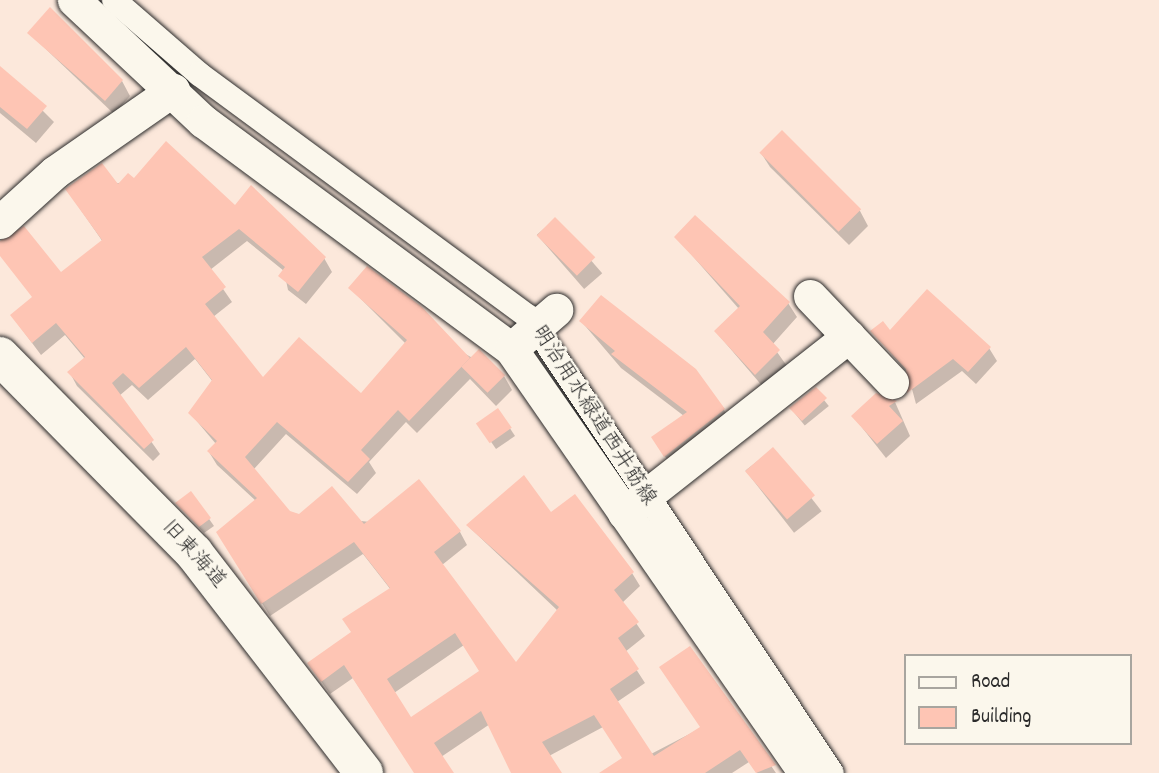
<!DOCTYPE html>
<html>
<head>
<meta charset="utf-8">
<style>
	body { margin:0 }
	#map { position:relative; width:1159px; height:773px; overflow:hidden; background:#fce8db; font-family:Dekko,"Klee One",sans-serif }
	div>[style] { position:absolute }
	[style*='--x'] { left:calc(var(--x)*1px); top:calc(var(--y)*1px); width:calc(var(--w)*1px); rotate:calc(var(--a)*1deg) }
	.shadow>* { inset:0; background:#0003; transform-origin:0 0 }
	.building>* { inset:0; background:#fec5b4; transform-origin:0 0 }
	.roads { filter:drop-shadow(0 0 2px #2b2b2b) drop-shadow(0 0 2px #2b2b2b) }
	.pedestrian>* { height:24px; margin:-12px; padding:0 12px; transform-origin:12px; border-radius:12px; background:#fbf7ec }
	.minor>* { height:33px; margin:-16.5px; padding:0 16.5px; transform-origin:16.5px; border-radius:16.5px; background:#fbf7ec }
	.tertiary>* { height:38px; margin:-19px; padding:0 19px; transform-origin:19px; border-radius:19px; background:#fbf7ec }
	span { translate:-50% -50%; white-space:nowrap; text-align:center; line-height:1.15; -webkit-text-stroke:5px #fbf7ec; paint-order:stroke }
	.street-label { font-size:21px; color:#2b2b2b }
	.legend { position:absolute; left:904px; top:654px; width:228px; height:91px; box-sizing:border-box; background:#fbf7ec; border:2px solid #a8a59f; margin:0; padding:9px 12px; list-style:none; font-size:21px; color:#2b2b2b }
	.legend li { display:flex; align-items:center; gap:14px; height:35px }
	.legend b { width:35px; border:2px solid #a8a59f }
</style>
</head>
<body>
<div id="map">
	<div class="shadow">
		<div style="clip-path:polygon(29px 33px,122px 81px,130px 96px,114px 114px)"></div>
		<div style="clip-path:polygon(0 68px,54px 122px,36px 143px,0 113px)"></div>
		<div style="clip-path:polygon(782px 133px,860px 211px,868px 226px,849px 245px,770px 167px,761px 153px)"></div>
		<div style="clip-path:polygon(evenodd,134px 181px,236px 207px,324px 258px,332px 272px,306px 304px,288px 290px,284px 271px,247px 241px,210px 270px,232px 302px,213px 317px,263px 380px,361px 396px,406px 344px,350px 288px,504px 376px,512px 390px,496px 406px,470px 379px,417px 433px,406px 422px,369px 462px,376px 473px,357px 494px,286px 434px,253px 470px,289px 513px,460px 532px,467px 545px,442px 565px,516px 665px,558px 611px,468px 526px,551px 514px,632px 573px,640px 586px,622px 603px,645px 636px,625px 652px,645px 683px,617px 702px,651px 754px,701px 728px,690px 648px,776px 773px,757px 773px,749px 762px,732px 773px,603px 773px,624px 759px,603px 727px,549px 756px,560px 773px,516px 773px,490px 724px,441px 757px,451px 773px,415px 773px,353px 678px,330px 694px,309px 664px,353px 633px,391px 590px,363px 554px,270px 616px,226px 546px,256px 501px,217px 465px,209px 452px,216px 444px,190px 413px,213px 382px,195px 359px,148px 400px,132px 385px,119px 396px,160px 454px,153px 461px,77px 386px,70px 373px,85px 359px,65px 335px,41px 355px,12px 316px,39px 303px,0 254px,0 243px,61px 275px,103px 242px,67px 190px,134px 181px,464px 645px,481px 672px,411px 719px,394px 693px,464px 645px)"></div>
		<div style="left:555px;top:219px;width:72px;height:24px;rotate:49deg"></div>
		<div style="clip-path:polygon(676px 237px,788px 303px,797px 317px,772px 345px,787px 366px,764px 388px,716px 332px,739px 309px)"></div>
		<div style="clip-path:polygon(581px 321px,724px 410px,732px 423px,674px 469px,661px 451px,684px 416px,621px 368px)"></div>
		<div style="clip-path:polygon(872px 331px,989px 348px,997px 361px,976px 384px,962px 371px,916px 404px,908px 374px)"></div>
		<div style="left:815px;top:389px;width:22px;height:31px;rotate:51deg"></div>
		<div style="clip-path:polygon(895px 402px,910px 436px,886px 458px,853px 416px)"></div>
		<div style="clip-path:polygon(498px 410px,515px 436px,496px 449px,483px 430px)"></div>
		<div style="left:773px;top:449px;width:79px;height:35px;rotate:52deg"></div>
		<div style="clip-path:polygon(191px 493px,214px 526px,204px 533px,177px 503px)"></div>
	</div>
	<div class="building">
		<div style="clip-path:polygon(50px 7px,123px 80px,105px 101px,27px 33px)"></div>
		<div style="clip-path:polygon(0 66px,47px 106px,27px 129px,0 107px)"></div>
		<div style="left:782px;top:130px;width:112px;height:32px;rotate:45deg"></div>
		<div style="clip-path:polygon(evenodd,166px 141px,235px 205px,251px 185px,326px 257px,298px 292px,278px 276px,285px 267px,239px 229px,202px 257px,226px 287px,205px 304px,263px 377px,299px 337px,361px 393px,407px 340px,348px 288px,367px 266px,422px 307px,470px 358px,409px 421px,398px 410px,361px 450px,370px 459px,348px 482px,277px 422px,245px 457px,290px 511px,299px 514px,332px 486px,364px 524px,419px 479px,461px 531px,434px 552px,516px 662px,559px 607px,466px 525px,524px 475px,551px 512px,575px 494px,634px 572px,614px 590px,639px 622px,618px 638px,639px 669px,610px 689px,654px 756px,700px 727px,659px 667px,690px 646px,776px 765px,756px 773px,740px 750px,705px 773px,599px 773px,622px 758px,594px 715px,542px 742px,562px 773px,511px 773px,481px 711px,434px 743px,454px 773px,414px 773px,344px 665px,321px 682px,307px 663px,351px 632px,342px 619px,390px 588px,354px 542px,261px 604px,216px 532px,257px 498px,207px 451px,217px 441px,188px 413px,212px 380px,186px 347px,139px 388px,123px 373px,112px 383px,154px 440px,144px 449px,67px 372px,85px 357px,56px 323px,32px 343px,10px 315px,32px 297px,0 256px,0 241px,24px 226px,61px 272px,102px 240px,65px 189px,102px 163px,118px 184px,128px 173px,134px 178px,166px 141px,455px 633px,479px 671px,411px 717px,387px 679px,455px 633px)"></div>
		<div style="clip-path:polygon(695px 215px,790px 302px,763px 332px,780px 350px,755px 375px,714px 331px,740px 306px,674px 237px)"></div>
		<div style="left:555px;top:217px;width:57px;height:26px;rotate:45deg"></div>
		<div style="clip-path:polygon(927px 289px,991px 347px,968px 372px,953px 359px,907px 393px,906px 369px,870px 331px,883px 321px,890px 330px)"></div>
		<div style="clip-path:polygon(601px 295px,696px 369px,725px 409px,664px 457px,651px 437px,687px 412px,611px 354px,615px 351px,579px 321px)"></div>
		<div style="left:479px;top:349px;width:37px;height:25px;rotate:45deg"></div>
		<div style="clip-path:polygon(816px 387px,827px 398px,802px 421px,789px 408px)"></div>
		<div style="clip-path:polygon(876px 393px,897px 401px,889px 406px,903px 421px,877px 444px,851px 416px)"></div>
		<div style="left:498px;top:408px;width:24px;height:27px;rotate:55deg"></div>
		<div style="left:773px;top:447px;width:64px;height:37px;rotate:49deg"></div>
		<div style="clip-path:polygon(191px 491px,211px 518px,199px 527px,175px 503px)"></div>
	</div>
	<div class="roads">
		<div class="pedestrian">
			<div style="--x:114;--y:0;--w:113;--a:41"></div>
			<div style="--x:199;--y:74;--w:410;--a:36.4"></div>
			<div style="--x:529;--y:317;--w:547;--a:56.4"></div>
		</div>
		<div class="minor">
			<div style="--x:74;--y:0;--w:177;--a:43.2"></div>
			<div style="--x:203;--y:121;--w:383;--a:36.5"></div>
			<div style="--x:511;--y:349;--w:516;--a:55.26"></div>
			<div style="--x:0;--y:222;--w:74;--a:-42.3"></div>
			<div style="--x:55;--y:172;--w:144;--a:-34.8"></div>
			<div style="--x:810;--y:296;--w:119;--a:46.4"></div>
			<div style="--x:511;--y:349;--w:60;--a:-40.9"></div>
			<div style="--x:624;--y:513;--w:286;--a:-38.2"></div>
		</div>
		<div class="tertiary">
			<div style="--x:0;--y:356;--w:276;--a:45.4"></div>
			<div style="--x:194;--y:553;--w:278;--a:52.3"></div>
		</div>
	</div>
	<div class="street-label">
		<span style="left:593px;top:416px;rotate:57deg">明治用水緑道西井筋線</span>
		<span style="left:193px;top:555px;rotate:48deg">旧東海道</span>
	</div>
	<ul class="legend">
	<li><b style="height:9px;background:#fbf7ec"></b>Road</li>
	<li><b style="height:19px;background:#fec5b4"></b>Building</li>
	</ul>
</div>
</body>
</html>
